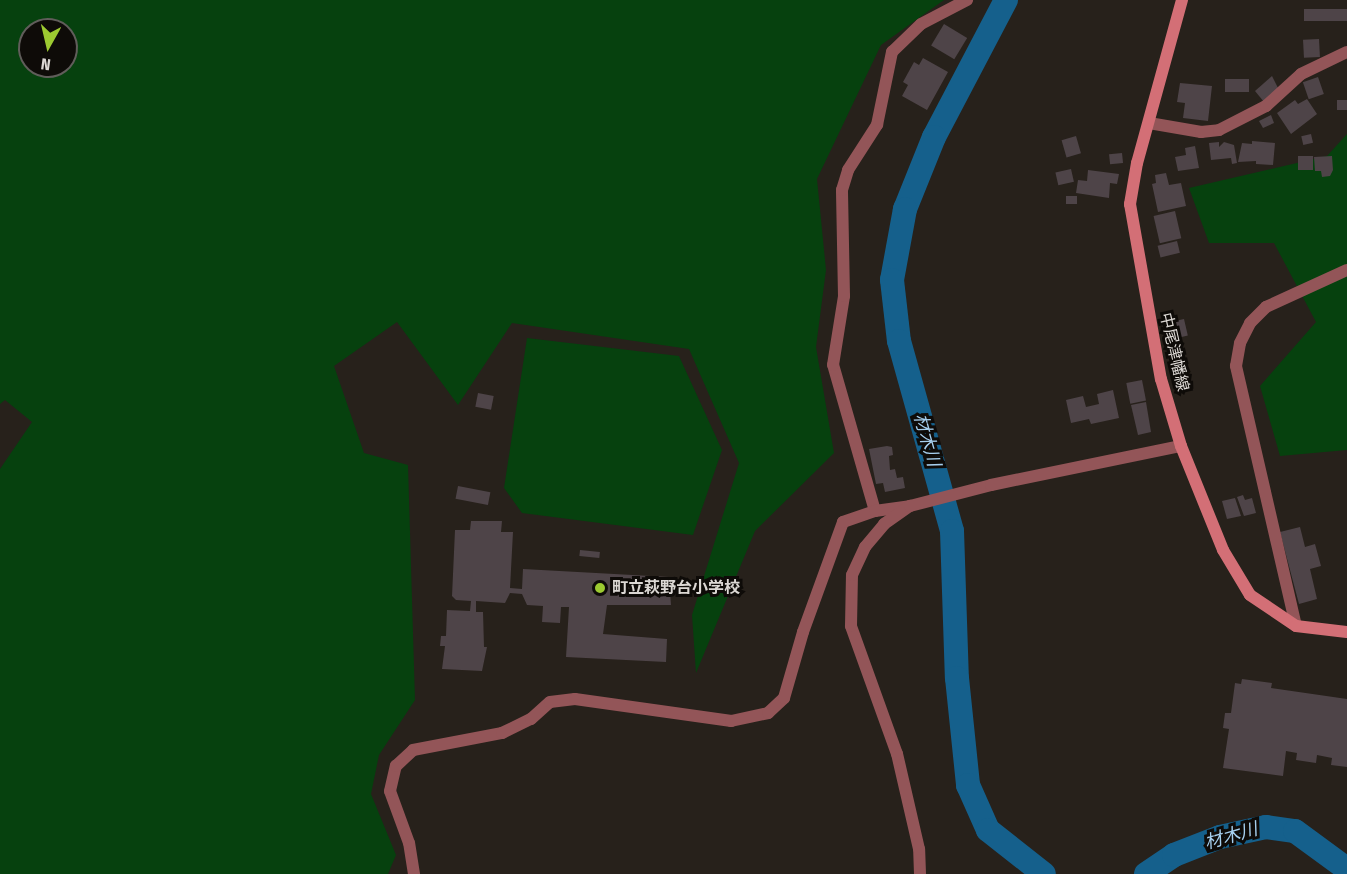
<!DOCTYPE html>
<html>
<head>
<meta charset="utf-8">
<style>
	body { margin:0 }
	#map { position:relative; width:1347px; height:874px; overflow:hidden; background:#27211b; font-family:"Fira Sans Condensed","Noto Sans JP",sans-serif }
	div>[style] { position:absolute }
	[style*='--x'] { left:calc(var(--x)*1px); top:calc(var(--y)*1px); width:calc(var(--w)*1px); rotate:calc(var(--a)*1deg) }
	.green>* { inset:0; background:#06410e }
	.river>* { height:24px; margin:-12px; padding:0 12px; transform-origin:12px; border-radius:12px; background:#15608c }
	.building>* { inset:0; background:#4e4448; transform-origin:0 0 }
	.minor>* { height:12px; margin:-6px; padding:0 6px; transform-origin:6px; border-radius:6px; background:#935558 }
	.tertiary>* { height:12px; margin:-6px; padding:0 6px; transform-origin:6px; border-radius:6px; background:#935558 }
	.secondary>* { height:12px; margin:-6px; padding:0 6px; transform-origin:6px; border-radius:6px; background:#d36f76 }
	.dots>* { width:16px; height:16px; translate:-50% -50%; box-sizing:border-box; border:3px solid #0e0b08; border-radius:50% }
	span { translate:-50% -50%; white-space:nowrap; text-align:center; line-height:1.15; -webkit-text-stroke:6px #0e0b08; paint-order:stroke }
	.street-label { font-size:16px; color:#dcd8d4 }
	.poi-label { font-size:16px; color:#dcd8d4; font-weight:700 }
	.left { translate:0 -50%; text-align:left }
	.water-label { font-size:18px; color:#a6cfee; font-style:italic }
	.north { position:absolute; left:18px; top:18px; width:60px; height:60px; box-sizing:border-box; background:#0e0b08; border:2px solid #605d5a; border-radius:50%; rotate:188deg; font-size:16px; font-weight:700; line-height:24px; text-align:center; color:#dcd8d4 }
	.north::after { content:''; display:block; margin:auto; width:21px; height:27px; background:#9cca31; clip-path:polygon(50% 0,100% 100%,50% 72%,0 100%) }
</style>
</head>
<body>
<div id="map">
	<div class="green">
		<div style="clip-path:polygon(evenodd,0 0,944px 0,881px 45px,817px 179px,826px 270px,816px 347px,834px 453px,755px 531px,696px 673px,692px 615px,739px 463px,689px 349px,512px 323px,458px 405px,397px 322px,334px 366px,364px 453px,408px 465px,415px 700px,379px 755px,371px 794px,396px 855px,388px 874px,0 874px,0 469px,32px 422px,5px 400px,0 404px,0 0,30px 30px,66px 30px,66px 66px,30px 66px,30px 30px)"></div>
		<div style="clip-path:polygon(1347px 134px,1347px 450px,1280px 456px,1260px 386px,1316px 322px,1274px 243px,1209px 243px,1189px 188px,1327px 156px)"></div>
		<div style="clip-path:polygon(527px 338px,679px 356px,722px 450px,693px 535px,522px 513px,504px 488px)"></div>
	</div>
	<div class="river">
		<div style="--x:1006;--y:0;--w:155;--a:117.7"></div>
		<div style="--x:934;--y:137;--w:78;--a:111.9"></div>
		<div style="--x:905;--y:209;--w:72;--a:100.4"></div>
		<div style="--x:892;--y:280;--w:61;--a:83.5"></div>
		<div style="--x:899;--y:341;--w:197;--a:74.4"></div>
		<div style="--x:952;--y:531;--w:147;--a:88.1"></div>
		<div style="--x:957;--y:678;--w:108;--a:84.1"></div>
		<div style="--x:968;--y:785;--w:49;--a:66"></div>
		<div style="--x:988;--y:830;--w:71;--a:38.2"></div>
		<div style="--x:1146;--y:874;--w:34;--a:-34"></div>
		<div style="--x:1174;--y:855;--w:49;--a:-21.4"></div>
		<div style="--x:1220;--y:837;--w:47;--a:-12.3"></div>
		<div style="--x:1266;--y:827;--w:29;--a:8"></div>
		<div style="--x:1295;--y:831;--w:64;--a:36.2"></div>
	</div>
	<div class="building">
		<div style="left:1304px;top:9px;width:43px;height:12px"></div>
		<div style="left:944px;top:24px;width:27px;height:25px;rotate:31deg"></div>
		<div style="left:1319px;top:39px;width:18px;height:16px;rotate:87deg"></div>
		<div style="clip-path:polygon(923px 58px,948px 72px,927px 110px,902px 96px,908px 85px,903px 82px,914px 62px,919px 65px)"></div>
		<div style="clip-path:polygon(1272px 76px,1279px 90px,1264px 102px,1255px 91px)"></div>
		<div style="left:1318px;top:77px;width:18px;height:16px;rotate:71deg"></div>
		<div style="left:1249px;top:79px;width:13px;height:24px;rotate:90deg"></div>
		<div style="clip-path:polygon(1180px 83px,1212px 86px,1208px 121px,1183px 118px,1185px 103px,1177px 102px)"></div>
		<div style="clip-path:polygon(1307px 99px,1317px 114px,1291px 134px,1277px 113px,1295px 100px,1298px 104px)"></div>
		<div style="left:1337px;top:100px;width:10px;height:10px"></div>
		<div style="clip-path:polygon(1271px 115px,1274px 123px,1263px 128px,1259px 121px)"></div>
		<div style="left:1311px;top:134px;width:9px;height:10px;rotate:77deg"></div>
		<div style="left:1076px;top:136px;width:18px;height:15px;rotate:74deg"></div>
		<div style="clip-path:polygon(1252px 141px,1275px 143px,1273px 165px,1256px 164px,1256px 161px,1238px 162px,1242px 143px,1252px 144px)"></div>
		<div style="clip-path:polygon(1219px 142px,1219px 147px,1224px 142px,1234px 145px,1237px 163px,1232px 164px,1231px 158px,1211px 160px,1209px 143px)"></div>
		<div style="clip-path:polygon(1195px 146px,1199px 168px,1178px 171px,1175px 157px,1186px 155px,1185px 148px)"></div>
		<div style="left:1122px;top:153px;width:10px;height:13px;rotate:84deg"></div>
		<div style="left:1298px;top:156px;width:15px;height:14px"></div>
		<div style="clip-path:polygon(1332px 156px,1333px 170px,1330px 176px,1322px 177px,1321px 171px,1315px 171px,1314px 157px)"></div>
		<div style="left:1071px;top:169px;width:13px;height:16px;rotate:77deg"></div>
		<div style="clip-path:polygon(1088px 170px,1119px 174px,1117px 184px,1110px 183px,1109px 198px,1076px 193px,1078px 180px,1087px 181px)"></div>
		<div style="clip-path:polygon(1166px 173px,1169px 185px,1181px 183px,1186px 206px,1158px 212px,1152px 184px,1156px 183px,1155px 175px)"></div>
		<div style="left:1066px;top:196px;width:11px;height:8px"></div>
		<div style="left:1175px;top:211px;width:28px;height:22px;rotate:77deg"></div>
		<div style="left:1177px;top:241px;width:12px;height:20px;rotate:76deg"></div>
		<div style="left:1184px;top:319px;width:17px;height:17px;rotate:77deg"></div>
		<div style="left:1142px;top:380px;width:21px;height:16px;rotate:79deg"></div>
		<div style="clip-path:polygon(1113px 390px,1119px 418px,1091px 424px,1089px 419px,1071px 423px,1066px 400px,1083px 396px,1086px 407px,1099px 404px,1097px 394px)"></div>
		<div style="left:478px;top:393px;width:16px;height:14px;rotate:11deg"></div>
		<div style="clip-path:polygon(1146px 402px,1151px 432px,1138px 435px,1131px 405px)"></div>
		<div style="clip-path:polygon(887px 446px,892px 447px,893px 455px,889px 456px,890px 470px,895px 469px,897px 478px,903px 477px,905px 488px,885px 492px,883px 483px,876px 484px,869px 449px)"></div>
		<div style="left:458px;top:486px;width:33px;height:13px;rotate:11deg"></div>
		<div style="clip-path:polygon(1243px 495px,1245px 500px,1252px 498px,1256px 513px,1244px 516px,1237px 497px)"></div>
		<div style="clip-path:polygon(1235px 498px,1241px 516px,1227px 519px,1222px 501px)"></div>
		<div style="clip-path:polygon(471px 521px,502px 521px,501px 532px,513px 532px,510px 588px,522px 589px,523px 569px,669px 577px,671px 605px,607px 605px,603px 634px,667px 639px,666px 662px,566px 657px,569px 607px,561px 607px,560px 623px,542px 622px,543px 606px,527px 605px,522px 594px,510px 593px,505px 603px,476px 601px,476px 612px,483px 612px,484px 647px,487px 647px,482px 671px,442px 669px,445px 646px,440px 646px,441px 636px,446px 636px,447px 610px,470px 611px,471px 601px,456px 600px,452px 596px,455px 530px,470px 530px)"></div>
		<div style="clip-path:polygon(1300px 527px,1305px 547px,1315px 544px,1321px 566px,1310px 569px,1317px 599px,1299px 604px,1280px 532px)"></div>
		<div style="left:580px;top:550px;width:20px;height:6px;rotate:6deg"></div>
		<div style="clip-path:polygon(1242px 679px,1272px 683px,1271px 688px,1347px 699px,1347px 767px,1331px 765px,1332px 758px,1317px 755px,1316px 763px,1296px 760px,1297px 753px,1286px 751px,1283px 776px,1223px 768px,1229px 729px,1223px 728px,1225px 713px,1231px 713px,1235px 683px,1241px 684px)"></div>
	</div>
	<div class="minor">
		<div style="--x:1149;--y:123;--w:53;--a:9.8"></div>
		<div style="--x:1201;--y:132;--w:18;--a:-6"></div>
		<div style="--x:1219;--y:130;--w:53;--a:-27.1"></div>
		<div style="--x:1266;--y:106;--w:47;--a:-42.4"></div>
		<div style="--x:1301;--y:74;--w:51;--a:-25.6"></div>
		<div style="--x:875;--y:511;--w:152;--a:-106"></div>
		<div style="--x:833;--y:365;--w:70;--a:-80.9"></div>
		<div style="--x:844;--y:296;--w:106;--a:-91.1"></div>
		<div style="--x:842;--y:190;--w:21;--a:-73"></div>
		<div style="--x:848;--y:170;--w:54;--a:-57.2"></div>
		<div style="--x:877;--y:125;--w:75;--a:-78.4"></div>
		<div style="--x:892;--y:52;--w:40;--a:-44"></div>
		<div style="--x:921;--y:24;--w:52;--a:-27.6"></div>
	</div>
	<div class="tertiary">
		<div style="--x:1296;--y:626;--w:267;--a:-103"></div>
		<div style="--x:1236;--y:366;--w:23;--a:-80"></div>
		<div style="--x:1240;--y:343;--w:22;--a:-63"></div>
		<div style="--x:1250;--y:323;--w:23;--a:-45"></div>
		<div style="--x:1266;--y:307;--w:89;--a:-24.6"></div>
		<div style="--x:414;--y:874;--w:31;--a:-99"></div>
		<div style="--x:409;--y:843;--w:55;--a:-110.1"></div>
		<div style="--x:390;--y:791;--w:26;--a:-77"></div>
		<div style="--x:396;--y:766;--w:23;--a:-43"></div>
		<div style="--x:413;--y:750;--w:91;--a:-10.8"></div>
		<div style="--x:502;--y:733;--w:32;--a:-26"></div>
		<div style="--x:531;--y:719;--w:25;--a:-42"></div>
		<div style="--x:550;--y:702;--w:25;--a:-7"></div>
		<div style="--x:575;--y:699;--w:158;--a:8"></div>
		<div style="--x:731;--y:721;--w:38;--a:-12"></div>
		<div style="--x:768;--y:713;--w:22;--a:-43"></div>
		<div style="--x:784;--y:698;--w:69;--a:-73.9"></div>
		<div style="--x:803;--y:632;--w:117;--a:-70"></div>
		<div style="--x:843;--y:522;--w:34;--a:-19"></div>
		<div style="--x:875;--y:511;--w:35;--a:-8"></div>
		<div style="--x:920;--y:874;--w:25;--a:-92"></div>
		<div style="--x:919;--y:849;--w:98;--a:-103"></div>
		<div style="--x:897;--y:754;--w:136;--a:-109.8"></div>
		<div style="--x:851;--y:626;--w:51;--a:-88.9"></div>
		<div style="--x:852;--y:575;--w:31;--a:-65"></div>
		<div style="--x:865;--y:547;--w:30;--a:-50"></div>
		<div style="--x:884;--y:524;--w:32;--a:-35"></div>
		<div style="--x:910;--y:506;--w:84;--a:-14.5"></div>
		<div style="--x:991;--y:485;--w:194;--a:-11.6"></div>
	</div>
	<div class="secondary">
		<div style="--x:1182;--y:0;--w:169;--a:105.4"></div>
		<div style="--x:1137;--y:163;--w:42;--a:99.7"></div>
		<div style="--x:1130;--y:204;--w:178;--a:80"></div>
		<div style="--x:1161;--y:379;--w:70;--a:73.4"></div>
		<div style="--x:1181;--y:446;--w:112;--a:68"></div>
		<div style="--x:1223;--y:550;--w:52;--a:59"></div>
		<div style="--x:1250;--y:595;--w:55;--a:34"></div>
		<div style="--x:1296;--y:626;--w:51;--a:6.7"></div>
	</div>
	<div class="dots">
		<div style="left:600px;top:588px;background:#9cca31"></div>
	</div>
	<div class="street-label">
		<span style="left:1174px;top:352px;rotate:77deg">中尾津幡線</span>
	</div>
	<div class="poi-label">
		<span class="left" style="left:612px;top:588px">町立萩野台小学校</span>
	</div>
	<div class="water-label">
		<span style="left:927px;top:440px;rotate:74deg">材木川</span>
		<span style="left:1231px;top:836px;rotate:-16deg">材木川</span>
	</div>
	<div class="north">N</div>
</div>
</body>
</html>
